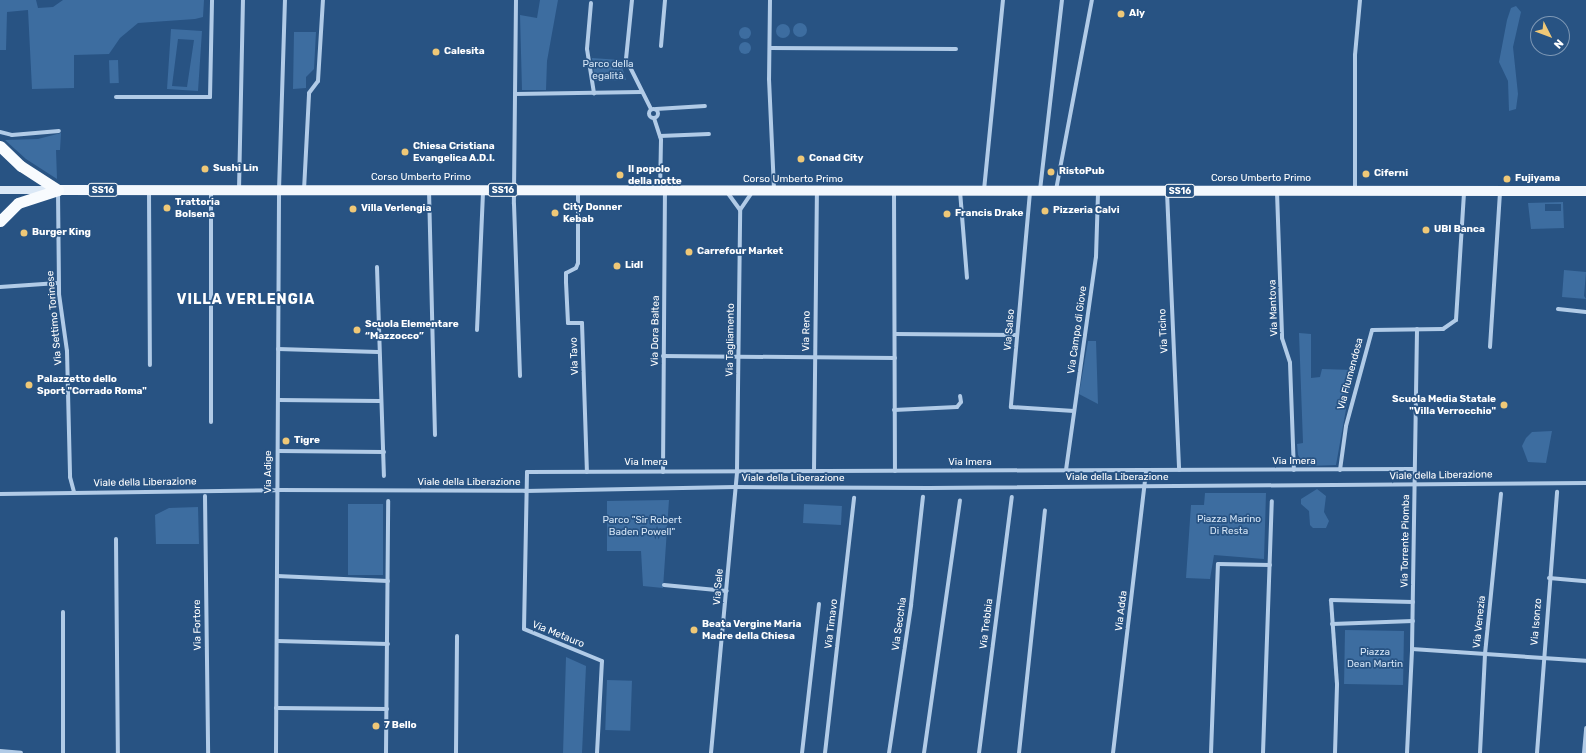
<!DOCTYPE html>
<html>
<head>
<meta charset="utf-8">
<style>
	body { margin:0 }
	#map { position:relative; width:1586px; height:753px; overflow:hidden; background:#285383; font-family:Rubik,sans-serif }
	div>[style] { position:absolute }
	[style*='--x'] { left:calc(var(--x)*1px); top:calc(var(--y)*1px); width:calc(var(--w)*1px); rotate:calc(var(--a)*1deg) }
	.green>* { inset:0; background:#3d6da0; transform-origin:0 0 }
	.round { border-radius:50% }
	.minor>* { height:4px; margin:-2px; padding:0 2px; transform-origin:2px; border-radius:2px; background:#b1cbe7 }
	.minor>.ring { margin:-2px; padding:0; box-sizing:content-box; background:none; border:4px solid #b1cbe7; border-radius:50% }
	.secondary>* { height:8px; margin:-4px; padding:0 4px; transform-origin:4px; border-radius:4px; background:#dbe8f6 }
	.primary>* { height:10px; margin:-5px; padding:0 5px; transform-origin:5px; border-radius:5px; background:#f2f7fd }
	.trunk>* { height:11px; margin:-5.5px; padding:0 5.5px; transform-origin:5.5px; border-radius:5.5px; background:#f8fbfe }
	.dots>* { width:11px; height:11px; translate:-50% -50%; box-sizing:border-box; border:2px solid #285383; border-radius:50% }
	span { translate:-50% -50%; white-space:nowrap; text-align:center; line-height:1.15; -webkit-text-stroke:3.5px #285383; paint-order:stroke }
	.shield-label span { padding:1px 3px; background:#285383; border:1px solid; border-radius:3px; -webkit-text-stroke-width:0 }
	.shield-label { font-size:9px; color:#fff; font-weight:700 }
	.poi-label { font-size:10px; color:#fff; font-weight:700 }
	.left { translate:0 -50%; text-align:left }
	.right { translate:-100% -50%; text-align:right }
	.park-label { font-size:10px; color:#d4e5f6 }
	.street-label { font-size:10px; color:#fff }
	.district-label { font-size:14px; color:#fff; font-weight:700; letter-spacing:1px }
	.north { position:absolute; left:1530px; top:16px; width:40px; height:40px; box-sizing:border-box; background:#285383; border:1px solid #7e98b5; border-radius:50%; rotate:132deg; font-size:11px; font-weight:700; line-height:16px; text-align:center; color:#fff }
	.north::after { content:''; display:block; margin:auto; width:14px; height:18px; background:#efc877; clip-path:polygon(50% 0,100% 100%,50% 72%,0 100%) }
</style>
</head>
<body>
<div id="map">
	<div class="green">
		<div style="clip-path:polygon(0 0,36px 0,38px 8px,53px 7px,63px 0,204px 0,203px 17px,195px 19px,138px 23px,120px 38px,109px 54px,74px 55px,74px 88px,32px 89px,28px 10px,7px 12px,6px 50px,0 50px)"></div>
		<div style="clip-path:polygon(540px 0,558px 0,547px 61px,546px 90px,522px 90px,520px 15px,537px 18px)"></div>
		<div style="clip-path:polygon(1516px 6px,1521px 12px,1513px 47px,1518px 94px,1516px 109px,1509px 111px,1508px 81px,1499px 62px,1507px 20px,1511px 8px)"></div>
		<div class="round" style="left:793px;top:23px;width:14px;height:14px"></div>
		<div class="round" style="left:776px;top:24px;width:14px;height:14px"></div>
		<div class="round" style="left:739px;top:27px;width:12px;height:12px"></div>
		<div style="clip-path:polygon(evenodd,171px 29px,202px 31px,198px 91px,167px 89px,171px 29px,178px 39px,194px 40px,187px 87px,172px 86px,178px 39px)"></div>
		<div style="clip-path:polygon(294px 32px,316px 32px,314px 69px,306px 77px,306px 88px,293px 89px)"></div>
		<div class="round" style="left:739px;top:42px;width:12px;height:12px"></div>
		<div style="clip-path:polygon(592px 58px,620px 60px,626px 80px,595px 81px)"></div>
		<div style="left:118px;top:60px;width:23px;height:9px;rotate:88deg"></div>
		<div style="clip-path:polygon(61px 133px,60px 150px,56px 150px,57px 179px,26px 159px,5px 140px,38px 139px)"></div>
		<div style="clip-path:polygon(evenodd,1563px 202px,1564px 228px,1531px 229px,1528px 203px,1563px 202px,1545px 204px,1561px 204px,1561px 211px,1545px 211px,1545px 204px)"></div>
		<div style="clip-path:polygon(1564px 270px,1586px 272px,1584px 296px,1586px 299px,1562px 297px)"></div>
		<div style="clip-path:polygon(1299px 333px,1311px 334px,1311px 378px,1320px 377px,1322px 369px,1353px 370px,1336px 465px,1308px 466px,1303px 464px,1298px 455px,1297px 444px,1303px 443px)"></div>
		<div style="clip-path:polygon(1088px 341px,1096px 341px,1098px 404px,1079px 394px)"></div>
		<div style="clip-path:polygon(1552px 431px,1546px 463px,1528px 462px,1522px 446px,1526px 438px,1532px 432px)"></div>
		<div style="clip-path:polygon(1317px 489px,1326px 496px,1324px 512px,1329px 521px,1326px 528px,1313px 528px,1310px 525px,1309px 511px,1301px 504px,1301px 499px)"></div>
		<div style="clip-path:polygon(1205px 493px,1266px 493px,1264px 559px,1214px 555px,1210px 579px,1186px 578px,1191px 505px,1204px 505px)"></div>
		<div style="clip-path:polygon(669px 500px,663px 588px,643px 586px,641px 551px,607px 551px,607px 501px)"></div>
		<div style="left:348px;top:504px;width:35px;height:71px"></div>
		<div style="left:804px;top:504px;width:38px;height:19px;rotate:3deg"></div>
		<div style="clip-path:polygon(198px 507px,199px 544px,156px 544px,155px 515px,169px 508px)"></div>
		<div style="left:1345px;top:630px;width:59px;height:54px;rotate:1deg"></div>
		<div style="clip-path:polygon(566px 657px,586px 666px,582px 753px,563px 753px)"></div>
		<div style="left:607px;top:680px;width:25px;height:50px;rotate:2deg"></div>
	</div>
	<div class="minor">
		<div style="--x:516;--y:0;--w:204;--a:90.6"></div>
		<div style="--x:514;--y:204;--w:172;--a:88"></div>
		<div style="--x:632;--y:0;--w:59;--a:95.8"></div>
		<div style="--x:626;--y:59;--w:56;--a:63.4"></div>
		<div style="--x:770;--y:0;--w:79;--a:90.7"></div>
		<div style="--x:769;--y:79;--w:110;--a:87.4"></div>
		<div style="--x:591;--y:3;--w:46;--a:95"></div>
		<div style="--x:587;--y:49;--w:45;--a:81"></div>
		<div style="--x:661;--y:46;--w:46;--a:-85"></div>
		<div style="--x:770;--y:48;--w:186;--a:0.3"></div>
		<div style="--x:515;--y:94;--w:126;--a:-0.9"></div>
		<div style="--x:116;--y:97;--w:94;--a:0"></div>
		<div style="--x:210;--y:97;--w:97;--a:-88.8"></div>
		<div class="ring" style="left:648.5px;top:108.5px;width:5px;height:5px"></div>
		<div style="--x:656;--y:109;--w:49;--a:-3.5"></div>
		<div style="--x:654;--y:118;--w:23;--a:72"></div>
		<div style="--x:661;--y:140;--w:50;--a:91.1"></div>
		<div style="--x:0;--y:132;--w:12;--a:14"></div>
		<div style="--x:12;--y:135;--w:47;--a:-4.9"></div>
		<div style="--x:660;--y:136;--w:49;--a:-2.3"></div>
		<div style="--x:239;--y:190;--w:190;--a:-88.8"></div>
		<div style="--x:304;--y:190;--w:97;--a:-87"></div>
		<div style="--x:309;--y:93;--w:15;--a:-53"></div>
		<div style="--x:318;--y:81;--w:81;--a:-86.5"></div>
		<div style="--x:429;--y:190;--w:245;--a:88.6"></div>
		<div style="--x:984;--y:190;--w:191;--a:-84.3"></div>
		<div style="--x:1040;--y:190;--w:191;--a:-83.4"></div>
		<div style="--x:1056;--y:190;--w:193;--a:-79.3"></div>
		<div style="--x:149;--y:191;--w:174;--a:89.7"></div>
		<div style="--x:578;--y:191;--w:72;--a:90"></div>
		<div style="--x:578;--y:263;--w:5;--a:112"></div>
		<div style="--x:576;--y:268;--w:11;--a:153"></div>
		<div style="--x:566;--y:273;--w:9;--a:90"></div>
		<div style="--x:566;--y:282;--w:41;--a:87.2"></div>
		<div style="--x:568;--y:323;--w:14;--a:0"></div>
		<div style="--x:582;--y:323;--w:149;--a:88.1"></div>
		<div style="--x:960;--y:191;--w:87;--a:85.4"></div>
		<div style="--x:1355;--y:191;--w:136;--a:-90"></div>
		<div style="--x:1355;--y:55;--w:55;--a:-84.8"></div>
		<div style="--x:58;--y:192;--w:102;--a:89.4"></div>
		<div style="--x:59;--y:294;--w:58;--a:82"></div>
		<div style="--x:67;--y:351;--w:126;--a:88.6"></div>
		<div style="--x:70;--y:477;--w:16;--a:75"></div>
		<div style="--x:727;--y:192;--w:22;--a:54"></div>
		<div style="--x:894;--y:192;--w:279;--a:89.8"></div>
		<div style="--x:1030;--y:192;--w:216;--a:95.1"></div>
		<div style="--x:1011;--y:407;--w:63;--a:3.6"></div>
		<div style="--x:1167;--y:192;--w:278;--a:87.5"></div>
		<div style="--x:1277;--y:192;--w:146;--a:88"></div>
		<div style="--x:1282;--y:338;--w:26;--a:72"></div>
		<div style="--x:1290;--y:363;--w:107;--a:87.9"></div>
		<div style="--x:377;--y:267;--w:209;--a:88.1"></div>
		<div style="--x:0;--y:287;--w:58;--a:-3.9"></div>
		<div style="--x:1558;--y:309;--w:28;--a:6"></div>
		<div style="--x:477;--y:330;--w:140;--a:-87.5"></div>
		<div style="--x:895;--y:334;--w:120;--a:0.5"></div>
		<div style="--x:1490;--y:347;--w:155;--a:-86.3"></div>
		<div style="--x:278;--y:349;--w:100;--a:1.7"></div>
		<div style="--x:663;--y:356;--w:232;--a:0.5"></div>
		<div style="--x:278;--y:400;--w:102;--a:0.6"></div>
		<div style="--x:894;--y:410;--w:63;--a:-2.7"></div>
		<div style="--x:957;--y:407;--w:6;--a:-51"></div>
		<div style="--x:961;--y:402;--w:6;--a:-99"></div>
		<div style="--x:211;--y:422;--w:231;--a:-90"></div>
		<div style="--x:278;--y:451;--w:106;--a:0.5"></div>
		<div style="--x:1066;--y:470;--w:215;--a:-82"></div>
		<div style="--x:1096;--y:257;--w:65;--a:-88.2"></div>
		<div style="--x:1340;--y:470;--w:44;--a:-82.2"></div>
		<div style="--x:1346;--y:426;--w:99;--a:-74.8"></div>
		<div style="--x:1372;--y:330;--w:71;--a:-0.8"></div>
		<div style="--x:1443;--y:329;--w:16;--a:-35"></div>
		<div style="--x:1456;--y:320;--w:127;--a:-86.4"></div>
		<div style="--x:814;--y:471;--w:280;--a:-89.4"></div>
		<div style="--x:663;--y:472;--w:282;--a:-89.6"></div>
		<div style="--x:0;--y:494;--w:277;--a:-0.8"></div>
		<div style="--x:277;--y:490;--w:248;--a:0.2"></div>
		<div style="--x:525;--y:491;--w:210;--a:-1.1"></div>
		<div style="--x:735;--y:487;--w:194;--a:0.3"></div>
		<div style="--x:929;--y:488;--w:657;--a:-0.44"></div>
		<div style="--x:205;--y:496;--w:257;--a:89.3"></div>
		<div style="--x:116;--y:539;--w:214;--a:89.5"></div>
		<div style="--x:277;--y:576;--w:111;--a:2.6"></div>
		<div style="--x:1549;--y:578;--w:37;--a:5"></div>
		<div style="--x:664;--y:585;--w:63;--a:5.4"></div>
		<div style="--x:1332;--y:624;--w:81;--a:-2.1"></div>
		<div style="--x:277;--y:641;--w:111;--a:1.5"></div>
		<div style="--x:1412;--y:649;--w:174;--a:3.9"></div>
		<div style="--x:276;--y:708;--w:111;--a:0.5"></div>
		<div style="--x:0;--y:751;--w:21;--a:5"></div>
		<div style="--x:63;--y:753;--w:141;--a:-90"></div>
		<div style="--x:276;--y:753;--w:563;--a:-89.69"></div>
		<div style="--x:279;--y:190;--w:190;--a:-88.2"></div>
		<div style="--x:386;--y:753;--w:252;--a:-89.5"></div>
		<div style="--x:456;--y:753;--w:117;--a:-89.5"></div>
		<div style="--x:597;--y:753;--w:92;--a:-86.9"></div>
		<div style="--x:602;--y:661;--w:84;--a:-157.7"></div>
		<div style="--x:524;--y:629;--w:157;--a:-88.9"></div>
		<div style="--x:527;--y:472;--w:887;--a:-0.19"></div>
		<div style="--x:711;--y:753;--w:283;--a:-84.7"></div>
		<div style="--x:737;--y:471;--w:261;--a:-89.3"></div>
		<div style="--x:740;--y:210;--w:22;--a:-56"></div>
		<div style="--x:802;--y:753;--w:150;--a:-83.5"></div>
		<div style="--x:825;--y:753;--w:257;--a:-83.5"></div>
		<div style="--x:889;--y:753;--w:150;--a:-81.5"></div>
		<div style="--x:911;--y:605;--w:109;--a:-83.7"></div>
		<div style="--x:924;--y:753;--w:255;--a:-81.9"></div>
		<div style="--x:979;--y:753;--w:258;--a:-82.7"></div>
		<div style="--x:1019;--y:753;--w:244;--a:-83.9"></div>
		<div style="--x:1113;--y:753;--w:285;--a:-83.3"></div>
		<div style="--x:1211;--y:753;--w:189;--a:-87.9"></div>
		<div style="--x:1218;--y:564;--w:52;--a:1.1"></div>
		<div style="--x:1263;--y:753;--w:252;--a:-88"></div>
		<div style="--x:1335;--y:753;--w:69;--a:-88.3"></div>
		<div style="--x:1337;--y:684;--w:84;--a:-94.1"></div>
		<div style="--x:1331;--y:600;--w:82;--a:1.4"></div>
		<div style="--x:1407;--y:753;--w:104;--a:-87.2"></div>
		<div style="--x:1412;--y:649;--w:320;--a:-89.1"></div>
		<div style="--x:1480;--y:753;--w:99;--a:-87.1"></div>
		<div style="--x:1485;--y:654;--w:161;--a:-84.3"></div>
		<div style="--x:1537;--y:753;--w:262;--a:-85.6"></div>
		<div style="--x:1584;--y:753;--w:25;--a:-85"></div>
	</div>
	<div class="secondary">
		<div style="--x:0;--y:190;--w:51;--a:0"></div>
	</div>
	<div class="primary">
		<div style="--x:58;--y:190;--w:1528;--a:0.04"></div>
	</div>
	<div class="trunk">
		<div style="--x:0;--y:146;--w:29;--a:44"></div>
		<div style="--x:21;--y:166;--w:44;--a:33"></div>
		<div style="--x:0;--y:221;--w:25;--a:-45"></div>
		<div style="--x:18;--y:203;--w:42;--a:-18"></div>
	</div>
	<div class="dots">
		<div style="left:1121px;top:14px;background:#efc877"></div>
		<div style="left:436px;top:52px;background:#efc877"></div>
		<div style="left:405px;top:152px;background:#efc877"></div>
		<div style="left:801px;top:159px;background:#efc877"></div>
		<div style="left:205px;top:169px;background:#efc877"></div>
		<div style="left:1051px;top:172px;background:#efc877"></div>
		<div style="left:1366px;top:174px;background:#efc877"></div>
		<div style="left:620px;top:175px;background:#efc877"></div>
		<div style="left:1507px;top:179px;background:#efc877"></div>
		<div style="left:167px;top:208px;background:#efc877"></div>
		<div style="left:353px;top:209px;background:#efc877"></div>
		<div style="left:1045px;top:211px;background:#efc877"></div>
		<div style="left:555px;top:213px;background:#efc877"></div>
		<div style="left:947px;top:214px;background:#efc877"></div>
		<div style="left:1426px;top:230px;background:#efc877"></div>
		<div style="left:24px;top:233px;background:#efc877"></div>
		<div style="left:689px;top:252px;background:#efc877"></div>
		<div style="left:617px;top:266px;background:#efc877"></div>
		<div style="left:357px;top:330px;background:#efc877"></div>
		<div style="left:29px;top:385px;background:#efc877"></div>
		<div style="left:1504px;top:405px;background:#efc877"></div>
		<div style="left:286px;top:441px;background:#efc877"></div>
		<div style="left:694px;top:630px;background:#efc877"></div>
		<div style="left:376px;top:726px;background:#efc877"></div>
	</div>
	<div class="shield-label">
		<span style="left:103px;top:190px">SS16</span>
		<span style="left:503px;top:190px">SS16</span>
		<span style="left:1180px;top:191px">SS16</span>
	</div>
	<div class="poi-label">
		<span class="left" style="left:1129px;top:14px">Aly</span>
		<span class="left" style="left:444px;top:52px">Calesita</span>
		<span class="left" style="left:413px;top:152px">Chiesa Cristiana<br>Evangelica A.D.I.</span>
		<span class="left" style="left:809px;top:159px">Conad City</span>
		<span class="left" style="left:213px;top:169px">Sushi Lin</span>
		<span class="left" style="left:628px;top:175px">Il popolo<br>della notte</span>
		<span class="left" style="left:1059px;top:172px">RistoPub</span>
		<span class="left" style="left:1374px;top:174px">Ciferni</span>
		<span class="left" style="left:1515px;top:179px">Fujiyama</span>
		<span class="left" style="left:175px;top:208px">Trattoria<br>Bolsena</span>
		<span class="left" style="left:563px;top:213px">City Donner<br>Kebab</span>
		<span class="left" style="left:361px;top:209px">Villa Verlengia</span>
		<span class="left" style="left:1053px;top:211px">Pizzeria Calvi</span>
		<span class="left" style="left:955px;top:214px">Francis Drake</span>
		<span class="left" style="left:1434px;top:230px">UBI Banca</span>
		<span class="left" style="left:32px;top:233px">Burger King</span>
		<span class="left" style="left:697px;top:252px">Carrefour Market</span>
		<span class="left" style="left:625px;top:266px">Lidl</span>
		<span class="left" style="left:365px;top:330px">Scuola Elementare<br>“Mazzocco”</span>
		<span class="left" style="left:37px;top:385px">Palazzetto dello<br>Sport "Corrado Roma"</span>
		<span class="right" style="left:1496px;top:405px">Scuola Media Statale<br>"Villa Verrocchio"</span>
		<span class="left" style="left:294px;top:441px">Tigre</span>
		<span class="left" style="left:702px;top:630px">Beata Vergine Maria<br>Madre della Chiesa</span>
		<span class="left" style="left:384px;top:726px">7 Bello</span>
	</div>
	<div class="park-label">
		<span style="left:608px;top:70px">Parco della<br>egalità</span>
		<span style="left:1229px;top:525px">Piazza Marino<br>Di Resta</span>
		<span style="left:642px;top:526px">Parco "Sir Robert<br>Baden Powell"</span>
		<span style="left:1375px;top:658px">Piazza<br>Dean Martin</span>
	</div>
	<div class="street-label">
		<span style="left:421px;top:178px">Corso Umberto Primo</span>
		<span style="left:1261px;top:179px">Corso Umberto Primo</span>
		<span style="left:793px;top:180px">Corso Umberto Primo</span>
		<span style="left:1274px;top:308px;rotate:-92deg">Via Mantova</span>
		<span style="left:55px;top:318px;rotate:-95deg">Via Settimo Torinese</span>
		<span style="left:1010px;top:330px;rotate:-85deg">Via Salso</span>
		<span style="left:1078px;top:330px;rotate:-82deg">Via Campo di Giove</span>
		<span style="left:656px;top:331px;rotate:-89deg">Via Dora Baltea</span>
		<span style="left:807px;top:331px;rotate:-89deg">Via Reno</span>
		<span style="left:1164px;top:331px;rotate:-93deg">Via Ticino</span>
		<span style="left:731px;top:340px;rotate:-89deg">Via Tagliamento</span>
		<span style="left:575px;top:356px;rotate:-92deg">Via Tavo</span>
		<span style="left:1351px;top:374px;rotate:-75deg">Via Flumendosa</span>
		<span style="left:1294px;top:462px">Via Imera</span>
		<span style="left:646px;top:463px">Via Imera</span>
		<span style="left:970px;top:463px">Via Imera</span>
		<span style="left:269px;top:472px;rotate:-90deg">Via Adige</span>
		<span style="left:1441px;top:476px;rotate:-1deg">Viale della Liberazione</span>
		<span style="left:1117px;top:478px">Viale della Liberazione</span>
		<span style="left:793px;top:479px">Viale della Liberazione</span>
		<span style="left:145px;top:483px;rotate:-1deg">Viale della Liberazione</span>
		<span style="left:469px;top:483px">Viale della Liberazione</span>
		<span style="left:1406px;top:541px;rotate:-89deg">Via Torrente Piomba</span>
		<span style="left:719px;top:587px;rotate:-85deg">Via Sele</span>
		<span style="left:1122px;top:611px;rotate:-83deg">Via Adda</span>
		<span style="left:1480px;top:622px;rotate:-84deg">Via Venezia</span>
		<span style="left:1537px;top:622px;rotate:-85deg">Via Isonzo</span>
		<span style="left:832px;top:624px;rotate:-83deg">Via Timavo</span>
		<span style="left:900px;top:624px;rotate:-82deg">Via Secchia</span>
		<span style="left:987px;top:624px;rotate:-83deg">Via Trebbia</span>
		<span style="left:198px;top:625px;rotate:-91deg">Via Fortore</span>
		<span style="left:558px;top:635px;rotate:22deg">Via Metauro</span>
	</div>
	<div class="district-label">
		<span style="left:246px;top:300px">VILLA VERLENGIA</span>
	</div>
	<div class="north">N</div>
</div>
</body>
</html>
